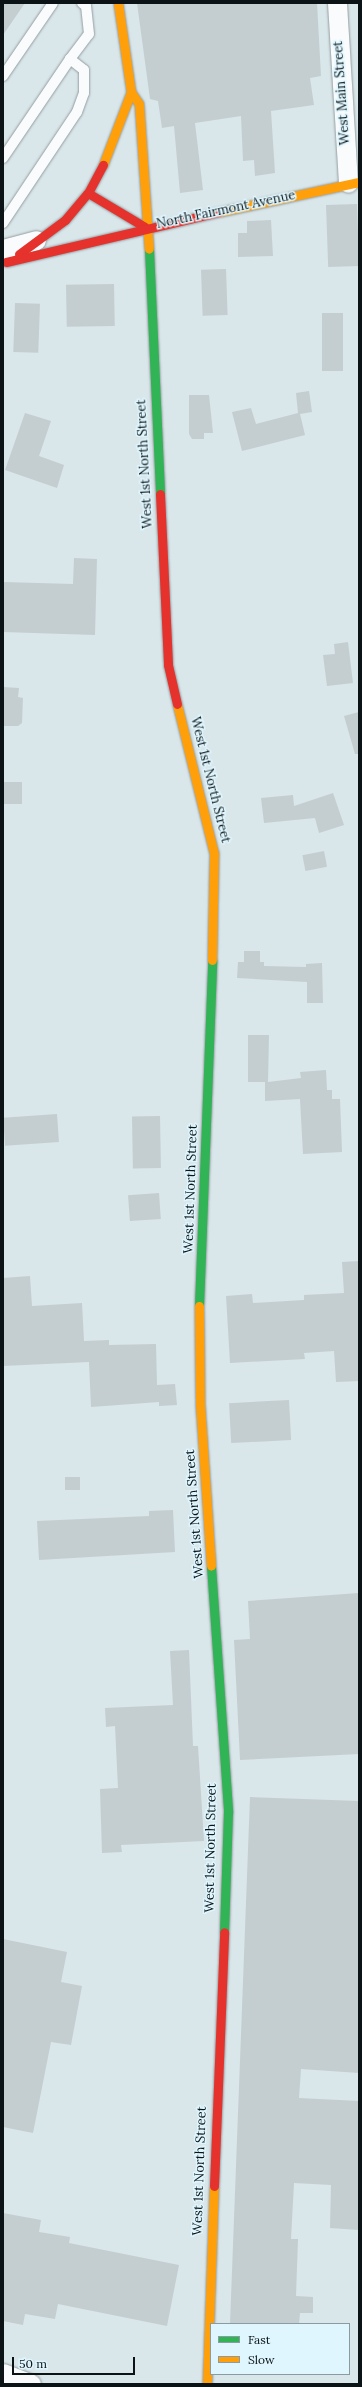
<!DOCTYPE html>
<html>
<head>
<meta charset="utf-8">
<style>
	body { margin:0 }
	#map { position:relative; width:362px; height:2387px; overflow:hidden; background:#d9e6ea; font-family:Lora,serif }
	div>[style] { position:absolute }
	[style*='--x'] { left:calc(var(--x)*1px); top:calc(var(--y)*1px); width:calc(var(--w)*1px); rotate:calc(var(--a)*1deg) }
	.building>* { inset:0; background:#c4ced1; transform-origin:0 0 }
	.roads { filter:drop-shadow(0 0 1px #949ea1) drop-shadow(0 0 1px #949ea1) }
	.lane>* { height:10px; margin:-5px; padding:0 5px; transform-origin:5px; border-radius:5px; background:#f9fbfc }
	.street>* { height:19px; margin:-9.5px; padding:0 9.5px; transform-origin:9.5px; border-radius:9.5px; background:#f9fbfc }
	.fast>* { height:9px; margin:-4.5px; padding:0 4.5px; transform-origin:4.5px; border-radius:4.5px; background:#30b455 }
	.slow>* { height:9px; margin:-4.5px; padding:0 4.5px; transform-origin:4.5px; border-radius:4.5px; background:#ff9f0a }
	.jam>* { height:9px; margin:-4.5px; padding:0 4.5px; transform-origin:4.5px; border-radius:4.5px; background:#e5322d }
	span { translate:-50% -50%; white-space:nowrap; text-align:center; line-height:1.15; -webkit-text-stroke:3px #dff6fe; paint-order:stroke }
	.street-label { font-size:13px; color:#0b1316 }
	.frame { position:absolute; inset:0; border:4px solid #0b1316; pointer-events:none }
	.legend { position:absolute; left:210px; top:2323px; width:140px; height:52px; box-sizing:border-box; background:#dff6fe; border:1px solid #8a9ba1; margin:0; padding:5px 7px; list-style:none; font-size:12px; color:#0b1316 }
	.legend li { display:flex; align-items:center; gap:8px; height:20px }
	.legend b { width:20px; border:1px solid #8a9ba1 }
	.scale { position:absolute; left:12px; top:2357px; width:123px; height:18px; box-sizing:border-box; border:2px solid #0b1316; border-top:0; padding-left:5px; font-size:12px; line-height:14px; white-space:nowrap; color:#0b1316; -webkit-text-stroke:3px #dff6fe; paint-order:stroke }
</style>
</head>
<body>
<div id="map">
	<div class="building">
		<div style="clip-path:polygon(3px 3px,25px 3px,3px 35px)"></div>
		<div style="clip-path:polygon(137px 3px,317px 3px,321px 76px,310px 78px,314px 105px,271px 111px,275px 173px,255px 176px,254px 160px,243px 161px,241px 116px,195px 123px,203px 190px,180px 193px,174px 126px,162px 128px,158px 101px,150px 99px)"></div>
		<div style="left:357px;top:204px;width:62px;height:31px;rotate:88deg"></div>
		<div style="clip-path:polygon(271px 220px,273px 256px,238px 257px,238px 233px,247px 233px,247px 221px)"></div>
		<div style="left:226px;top:269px;width:46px;height:25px;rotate:88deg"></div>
		<div style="left:114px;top:284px;width:42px;height:48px;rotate:89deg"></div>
		<div style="left:15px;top:303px;width:25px;height:49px;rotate:2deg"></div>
		<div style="left:322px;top:313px;width:21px;height:58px"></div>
		<div style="clip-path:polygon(309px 391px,312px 412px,300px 414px,305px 435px,242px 451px,232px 412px,251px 408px,256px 424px,298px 413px,296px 393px)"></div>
		<div style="clip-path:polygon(189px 395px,209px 395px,213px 433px,204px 433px,204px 439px,192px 439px,189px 434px)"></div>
		<div style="clip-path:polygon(25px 413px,51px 421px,39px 456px,64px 465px,57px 488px,5px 470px)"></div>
		<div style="clip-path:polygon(74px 558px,97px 559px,95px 635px,3px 632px,3px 582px,73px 584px)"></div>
		<div style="clip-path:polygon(348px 642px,353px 683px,327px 686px,323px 655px,335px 654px,334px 644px)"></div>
		<div style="clip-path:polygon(3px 687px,19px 688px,18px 697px,23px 698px,22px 723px,18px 726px,3px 726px)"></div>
		<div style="clip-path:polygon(359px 712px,359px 754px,355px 754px,344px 716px)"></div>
		<div style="left:3px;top:782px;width:19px;height:22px"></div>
		<div style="clip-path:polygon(333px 793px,344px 825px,319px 833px,315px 818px,264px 823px,261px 798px,293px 795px,294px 806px)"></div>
		<div style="left:324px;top:851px;width:16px;height:22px;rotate:79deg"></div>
		<div style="clip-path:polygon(244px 951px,260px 951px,260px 962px,264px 962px,264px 966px,306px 967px,306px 964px,322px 963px,323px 1003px,307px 1003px,307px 982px,237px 978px,238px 962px,244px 962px)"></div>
		<div style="clip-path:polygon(248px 1035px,269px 1035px,268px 1082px,301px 1078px,300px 1072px,326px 1070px,327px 1090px,332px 1090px,332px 1099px,340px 1099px,342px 1152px,303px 1154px,300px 1099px,265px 1101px,265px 1082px,248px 1082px)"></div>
		<div style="left:57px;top:1114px;width:28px;height:54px;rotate:86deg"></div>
		<div style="left:160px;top:1116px;width:52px;height:28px;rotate:89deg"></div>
		<div style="left:159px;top:1193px;width:26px;height:31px;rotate:86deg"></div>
		<div style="clip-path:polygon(359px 1261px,359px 1381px,336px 1382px,334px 1351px,304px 1353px,305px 1359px,230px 1363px,226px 1296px,252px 1294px,253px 1303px,304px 1300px,304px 1295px,344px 1293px,342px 1262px)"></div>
		<div style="clip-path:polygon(30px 1276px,32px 1306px,82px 1303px,84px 1341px,109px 1340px,109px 1345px,156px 1344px,157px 1385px,175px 1384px,177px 1405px,159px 1406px,159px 1402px,91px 1407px,89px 1362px,3px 1366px,3px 1278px)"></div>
		<div style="left:289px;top:1400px;width:40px;height:60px;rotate:87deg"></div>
		<div style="left:65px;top:1477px;width:15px;height:13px"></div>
		<div style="clip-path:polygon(173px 1510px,175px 1552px,39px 1560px,37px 1521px,149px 1516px,149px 1511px)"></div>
		<div style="clip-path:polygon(359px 1593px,359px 1754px,240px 1760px,234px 1640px,250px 1639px,248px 1601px)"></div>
		<div style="clip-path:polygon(189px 1650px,193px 1746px,198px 1746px,204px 1841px,121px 1845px,122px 1852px,102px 1853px,100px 1789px,118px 1788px,115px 1726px,106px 1727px,105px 1708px,173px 1705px,170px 1651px)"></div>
		<div style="clip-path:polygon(250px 1797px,359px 1801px,359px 2073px,301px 2069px,299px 2098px,359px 2101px,359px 2230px,330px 2228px,331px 2185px,294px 2183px,291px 2239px,298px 2239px,296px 2296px,313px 2297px,313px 2313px,300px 2313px,299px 2324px,230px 2324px)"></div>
		<div style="clip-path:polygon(3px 1939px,67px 1952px,61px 1982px,82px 1986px,71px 2045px,51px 2042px,33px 2133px,3px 2127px)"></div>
		<div style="clip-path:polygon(3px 2213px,41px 2220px,39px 2232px,70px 2237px,69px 2243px,179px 2265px,167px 2326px,58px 2304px,55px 2319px,25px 2314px,23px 2325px,3px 2321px)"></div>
	</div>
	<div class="roads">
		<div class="lane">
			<div style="--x:3;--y:76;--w:88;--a:-55.6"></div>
			<div style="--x:3;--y:158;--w:120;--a:-55.9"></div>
			<div style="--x:3;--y:223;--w:133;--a:-56.3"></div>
			<div style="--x:77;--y:112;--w:20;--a:-70"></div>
			<div style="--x:84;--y:93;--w:23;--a:-90"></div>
			<div style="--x:84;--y:70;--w:18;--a:-142"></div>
			<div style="--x:70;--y:59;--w:31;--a:-53"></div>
			<div style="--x:89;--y:34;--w:28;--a:-96"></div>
			<div style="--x:86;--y:6;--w:5;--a:-143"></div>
		</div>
		<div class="street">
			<div style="--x:337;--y:3;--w:180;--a:86.5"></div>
			<div style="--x:3;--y:249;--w:34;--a:-15"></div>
			<div style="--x:3;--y:2373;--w:30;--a:21"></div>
		</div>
		<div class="fast">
			<div style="--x:149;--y:249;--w:245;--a:87.4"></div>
			<div style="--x:199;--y:1306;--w:346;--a:-87.8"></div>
			<div style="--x:211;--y:1566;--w:247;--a:86"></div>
			<div style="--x:228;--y:1812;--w:120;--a:91.9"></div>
		</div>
		<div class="slow">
			<div style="--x:118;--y:3;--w:90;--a:81.7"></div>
			<div style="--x:131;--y:92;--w:14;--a:56"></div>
			<div style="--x:139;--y:104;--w:145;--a:86.1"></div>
			<div style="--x:103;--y:165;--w:78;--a:-69"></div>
			<div style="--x:219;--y:212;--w:143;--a:-12.1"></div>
			<div style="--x:177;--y:704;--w:154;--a:76.1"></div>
			<div style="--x:214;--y:853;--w:107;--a:91.1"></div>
			<div style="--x:199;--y:1306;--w:98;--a:89.4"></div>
			<div style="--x:200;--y:1404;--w:162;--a:86.1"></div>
			<div style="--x:207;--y:2384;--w:198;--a:-88"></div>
		</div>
		<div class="jam">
			<div style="--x:88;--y:193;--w:66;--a:30.8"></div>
			<div style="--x:19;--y:254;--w:57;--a:-36.5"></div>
			<div style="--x:65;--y:220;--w:35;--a:-50"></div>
			<div style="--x:88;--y:193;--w:32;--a:-62"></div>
			<div style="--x:6;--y:262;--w:219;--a:-13.2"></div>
			<div style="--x:160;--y:494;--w:171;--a:87.3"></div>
			<div style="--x:168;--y:665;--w:40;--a:77"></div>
			<div style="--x:214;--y:2186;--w:254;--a:-87.7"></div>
		</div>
	</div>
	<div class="street-label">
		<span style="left:342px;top:93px;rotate:-94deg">West Main Street</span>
		<span style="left:226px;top:210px;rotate:-12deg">North Fairmont Avenue</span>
		<span style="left:145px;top:464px;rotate:-93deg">West 1st North Street</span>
		<span style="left:210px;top:780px;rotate:76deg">West 1st North Street</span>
		<span style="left:191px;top:1189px;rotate:-88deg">West 1st North Street</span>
		<span style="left:195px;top:1514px;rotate:-94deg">West 1st North Street</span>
		<span style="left:211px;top:1848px;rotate:-89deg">West 1st North Street</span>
		<span style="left:200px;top:2171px;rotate:-88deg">West 1st North Street</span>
	</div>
	<div class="frame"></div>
	<ul class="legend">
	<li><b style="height:5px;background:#30b455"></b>Fast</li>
	<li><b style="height:5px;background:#ff9f0a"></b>Slow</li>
	</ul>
	<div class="scale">50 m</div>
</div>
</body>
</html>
